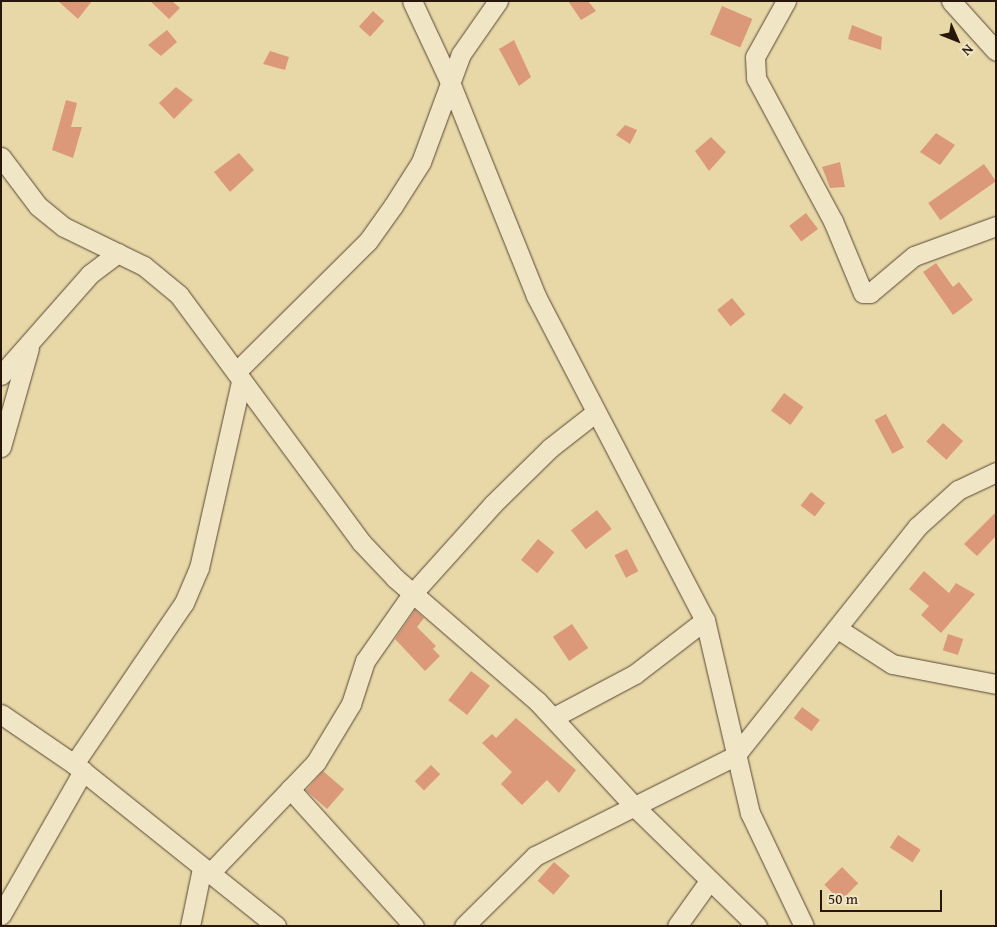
<!DOCTYPE html>
<html>
<head>
<meta charset="utf-8">
<style>
	body { margin:0 }
	#map { position:relative; width:997px; height:927px; overflow:hidden; background:#e8d8a8; font-family:"Gentium Book Plus",serif }
	div>[style] { position:absolute }
	[style*='--x'] { left:calc(var(--x)*1px); top:calc(var(--y)*1px); width:calc(var(--w)*1px); rotate:calc(var(--a)*1deg) }
	.building>* { inset:0; background:#dc9979; transform-origin:0 0 }
	.roads { filter:drop-shadow(0 0 1px #584632) drop-shadow(0 0 1px #584632) }
	.minor>* { height:19px; margin:-9.5px; padding:0 9.5px; transform-origin:9.5px; border-radius:9.5px; background:#f0e6c6 }
	span { translate:-50% -50%; white-space:nowrap; text-align:center; line-height:1.15; -webkit-text-stroke:4.5px #f0e6c6; paint-order:stroke }
	.frame { position:absolute; inset:0; border:2px solid #28160b; pointer-events:none }
	.north { position:absolute; left:932px; top:15px; width:50px; height:50px; -webkit-text-stroke:4px #f0e6c6; paint-order:stroke; rotate:134deg; font-size:14px; font-weight:700; line-height:20px; text-align:center; color:#28160b }
	.north::after { content:''; display:block; margin:auto; width:18px; height:22px; background:#28160b; clip-path:polygon(50% 0,100% 100%,50% 72%,0 100%) }
	.scale { position:absolute; left:820px; top:890px; width:122px; height:22px; box-sizing:border-box; border:2px solid #28160b; border-top:0; padding-left:6px; font-size:15px; line-height:18px; white-space:nowrap; color:#28160b; -webkit-text-stroke:4px #f0e6c6; paint-order:stroke }
</style>
</head>
<body>
<div id="map">
	<div class="building">
		<div style="clip-path:polygon(58px 1px,92px 1px,78px 19px)"></div>
		<div style="clip-path:polygon(150px 1px,172px 1px,180px 8px,169px 19px)"></div>
		<div style="clip-path:polygon(568px 1px,588px 1px,596px 11px,581px 20px)"></div>
		<div style="left:722px;top:6px;width:33px;height:31px;rotate:23deg"></div>
		<div style="left:373px;top:11px;width:15px;height:21px;rotate:42deg"></div>
		<div style="clip-path:polygon(852px 25px,882px 37px,881px 50px,848px 39px)"></div>
		<div style="clip-path:polygon(167px 30px,177px 42px,161px 56px,148px 45px)"></div>
		<div style="clip-path:polygon(514px 40px,531px 77px,519px 86px,499px 49px)"></div>
		<div style="clip-path:polygon(270px 51px,289px 57px,285px 70px,263px 64px)"></div>
		<div style="clip-path:polygon(176px 87px,193px 100px,174px 119px,159px 103px)"></div>
		<div style="clip-path:polygon(66px 100px,77px 103px,71px 127px,82px 127px,73px 158px,52px 150px)"></div>
		<div style="clip-path:polygon(625px 125px,637px 130px,630px 144px,616px 135px)"></div>
		<div style="clip-path:polygon(936px 133px,955px 145px,940px 165px,920px 152px)"></div>
		<div style="clip-path:polygon(711px 137px,726px 152px,709px 171px,695px 151px)"></div>
		<div style="clip-path:polygon(239px 153px,254px 170px,230px 192px,214px 172px)"></div>
		<div style="clip-path:polygon(840px 162px,845px 187px,830px 188px,822px 167px)"></div>
		<div style="left:984px;top:164px;width:21px;height:68px;rotate:55deg"></div>
		<div style="left:806px;top:213px;width:20px;height:21px;rotate:53deg"></div>
		<div style="clip-path:polygon(936px 263px,953px 287px,959px 282px,973px 300px,953px 315px,923px 272px)"></div>
		<div style="left:732px;top:298px;width:21px;height:19px;rotate:51deg"></div>
		<div style="left:784px;top:393px;width:24px;height:22px;rotate:36deg"></div>
		<div style="left:886px;top:414px;width:38px;height:13px;rotate:62deg"></div>
		<div style="left:943px;top:423px;width:27px;height:25px;rotate:42deg"></div>
		<div style="left:811px;top:492px;width:18px;height:17px;rotate:38deg"></div>
		<div style="left:597px;top:510px;width:24px;height:33px;rotate:52deg"></div>
		<div style="clip-path:polygon(996px 512px,996px 536px,977px 556px,964px 544px)"></div>
		<div style="left:538px;top:539px;width:21px;height:27px;rotate:39deg"></div>
		<div style="left:627px;top:549px;width:25px;height:14px;rotate:63deg"></div>
		<div style="clip-path:polygon(924px 571px,949px 593px,956px 583px,975px 594px,941px 633px,921px 615px,929px 606px,909px 589px)"></div>
		<div style="clip-path:polygon(415px 610px,424px 618px,417px 627px,436px 646px,433px 649px,440px 656px,425px 671px,395px 639px)"></div>
		<div style="left:572px;top:624px;width:29px;height:23px;rotate:56deg"></div>
		<div style="left:948px;top:634px;width:16px;height:17px;rotate:18deg"></div>
		<div style="left:471px;top:671px;width:24px;height:37px;rotate:38deg"></div>
		<div style="left:802px;top:707px;width:22px;height:14px;rotate:36deg"></div>
		<div style="clip-path:polygon(516px 718px,576px 770px,559px 793px,547px 780px,522px 805px,501px 784px,512px 772px,482px 743px,492px 734px,496px 738px)"></div>
		<div style="left:431px;top:765px;width:13px;height:23px;rotate:45deg"></div>
		<div style="left:323px;top:771px;width:28px;height:26px;rotate:41deg"></div>
		<div style="left:898px;top:835px;width:27px;height:15px;rotate:33deg"></div>
		<div style="left:554px;top:862px;width:21px;height:25px;rotate:41deg"></div>
		<div style="left:842px;top:867px;width:23px;height:25px;rotate:45deg"></div>
	</div>
	<div class="roads">
		<div class="minor">
			<div style="--x:412;--y:1;--w:89;--a:64.9"></div>
			<div style="--x:450;--y:82;--w:231;--a:68.1"></div>
			<div style="--x:536;--y:296;--w:365;--a:62.5"></div>
			<div style="--x:705;--y:620;--w:198;--a:76.9"></div>
			<div style="--x:750;--y:813;--w:125;--a:64.5"></div>
			<div style="--x:786;--y:1;--w:64;--a:119"></div>
			<div style="--x:755;--y:57;--w:21;--a:87"></div>
			<div style="--x:756;--y:78;--w:162;--a:61.7"></div>
			<div style="--x:833;--y:221;--w:78;--a:67.4"></div>
			<div style="--x:863;--y:293;--w:7;--a:0"></div>
			<div style="--x:870;--y:293;--w:57;--a:-40.1"></div>
			<div style="--x:914;--y:256;--w:87;--a:-20.1"></div>
			<div style="--x:951;--y:1;--w:67;--a:48"></div>
			<div style="--x:1;--y:157;--w:61;--a:52.9"></div>
			<div style="--x:38;--y:206;--w:33;--a:39"></div>
			<div style="--x:64;--y:227;--w:89;--a:26"></div>
			<div style="--x:144;--y:266;--w:45;--a:39.6"></div>
			<div style="--x:179;--y:295;--w:307;--a:53.6"></div>
			<div style="--x:361;--y:542;--w:50;--a:46.6"></div>
			<div style="--x:395;--y:578;--w:189;--a:40.9"></div>
			<div style="--x:538;--y:702;--w:142;--a:47.3"></div>
			<div style="--x:634;--y:806;--w:172;--a:44.3"></div>
			<div style="--x:236;--y:372;--w:186;--a:-44.8"></div>
			<div style="--x:368;--y:241;--w:43;--a:-54.5"></div>
			<div style="--x:393;--y:206;--w:52;--a:-57.5"></div>
			<div style="--x:421;--y:162;--w:115;--a:-69.7"></div>
			<div style="--x:461;--y:54;--w:65;--a:-55.1"></div>
			<div style="--x:1;--y:375;--w:135;--a:-48.6"></div>
			<div style="--x:90;--y:274;--w:35;--a:-37"></div>
			<div style="--x:1;--y:447;--w:103;--a:-74.2"></div>
			<div style="--x:838;--y:629;--w:64;--a:32.9"></div>
			<div style="--x:892;--y:664;--w:106;--a:10.9"></div>
			<div style="--x:1;--y:714;--w:88;--a:34.4"></div>
			<div style="--x:74;--y:764;--w:259;--a:38.7"></div>
			<div style="--x:554;--y:717;--w:92;--a:-28"></div>
			<div style="--x:635;--y:674;--w:88;--a:-37.6"></div>
			<div style="--x:74;--y:764;--w:195;--a:-55.7"></div>
			<div style="--x:184;--y:603;--w:38;--a:-67"></div>
			<div style="--x:199;--y:568;--w:192;--a:-77.3"></div>
			<div style="--x:290;--y:789;--w:185;--a:47.9"></div>
			<div style="--x:209;--y:874;--w:155;--a:-46.3"></div>
			<div style="--x:316;--y:762;--w:68;--a:-58.9"></div>
			<div style="--x:351;--y:704;--w:45;--a:-72"></div>
			<div style="--x:365;--y:661;--w:82;--a:-55"></div>
			<div style="--x:412;--y:594;--w:121;--a:-48"></div>
			<div style="--x:493;--y:504;--w:80;--a:-44.5"></div>
			<div style="--x:550;--y:448;--w:58;--a:-38"></div>
			<div style="--x:1;--y:915;--w:166;--a:-60.3"></div>
			<div style="--x:190;--y:926;--w:59;--a:-78.3"></div>
			<div style="--x:464;--y:926;--w:100;--a:-44.6"></div>
			<div style="--x:535;--y:856;--w:224;--a:-26.6"></div>
			<div style="--x:735;--y:756;--w:293;--a:-51.5"></div>
			<div style="--x:917;--y:527;--w:55;--a:-42.1"></div>
			<div style="--x:958;--y:490;--w:42;--a:-25.3"></div>
			<div style="--x:677;--y:926;--w:55;--a:-54.6"></div>
		</div>
	</div>
	<div class="frame"></div>
	<div class="north">N</div>
	<div class="scale">50 m</div>
</div>
</body>
</html>
